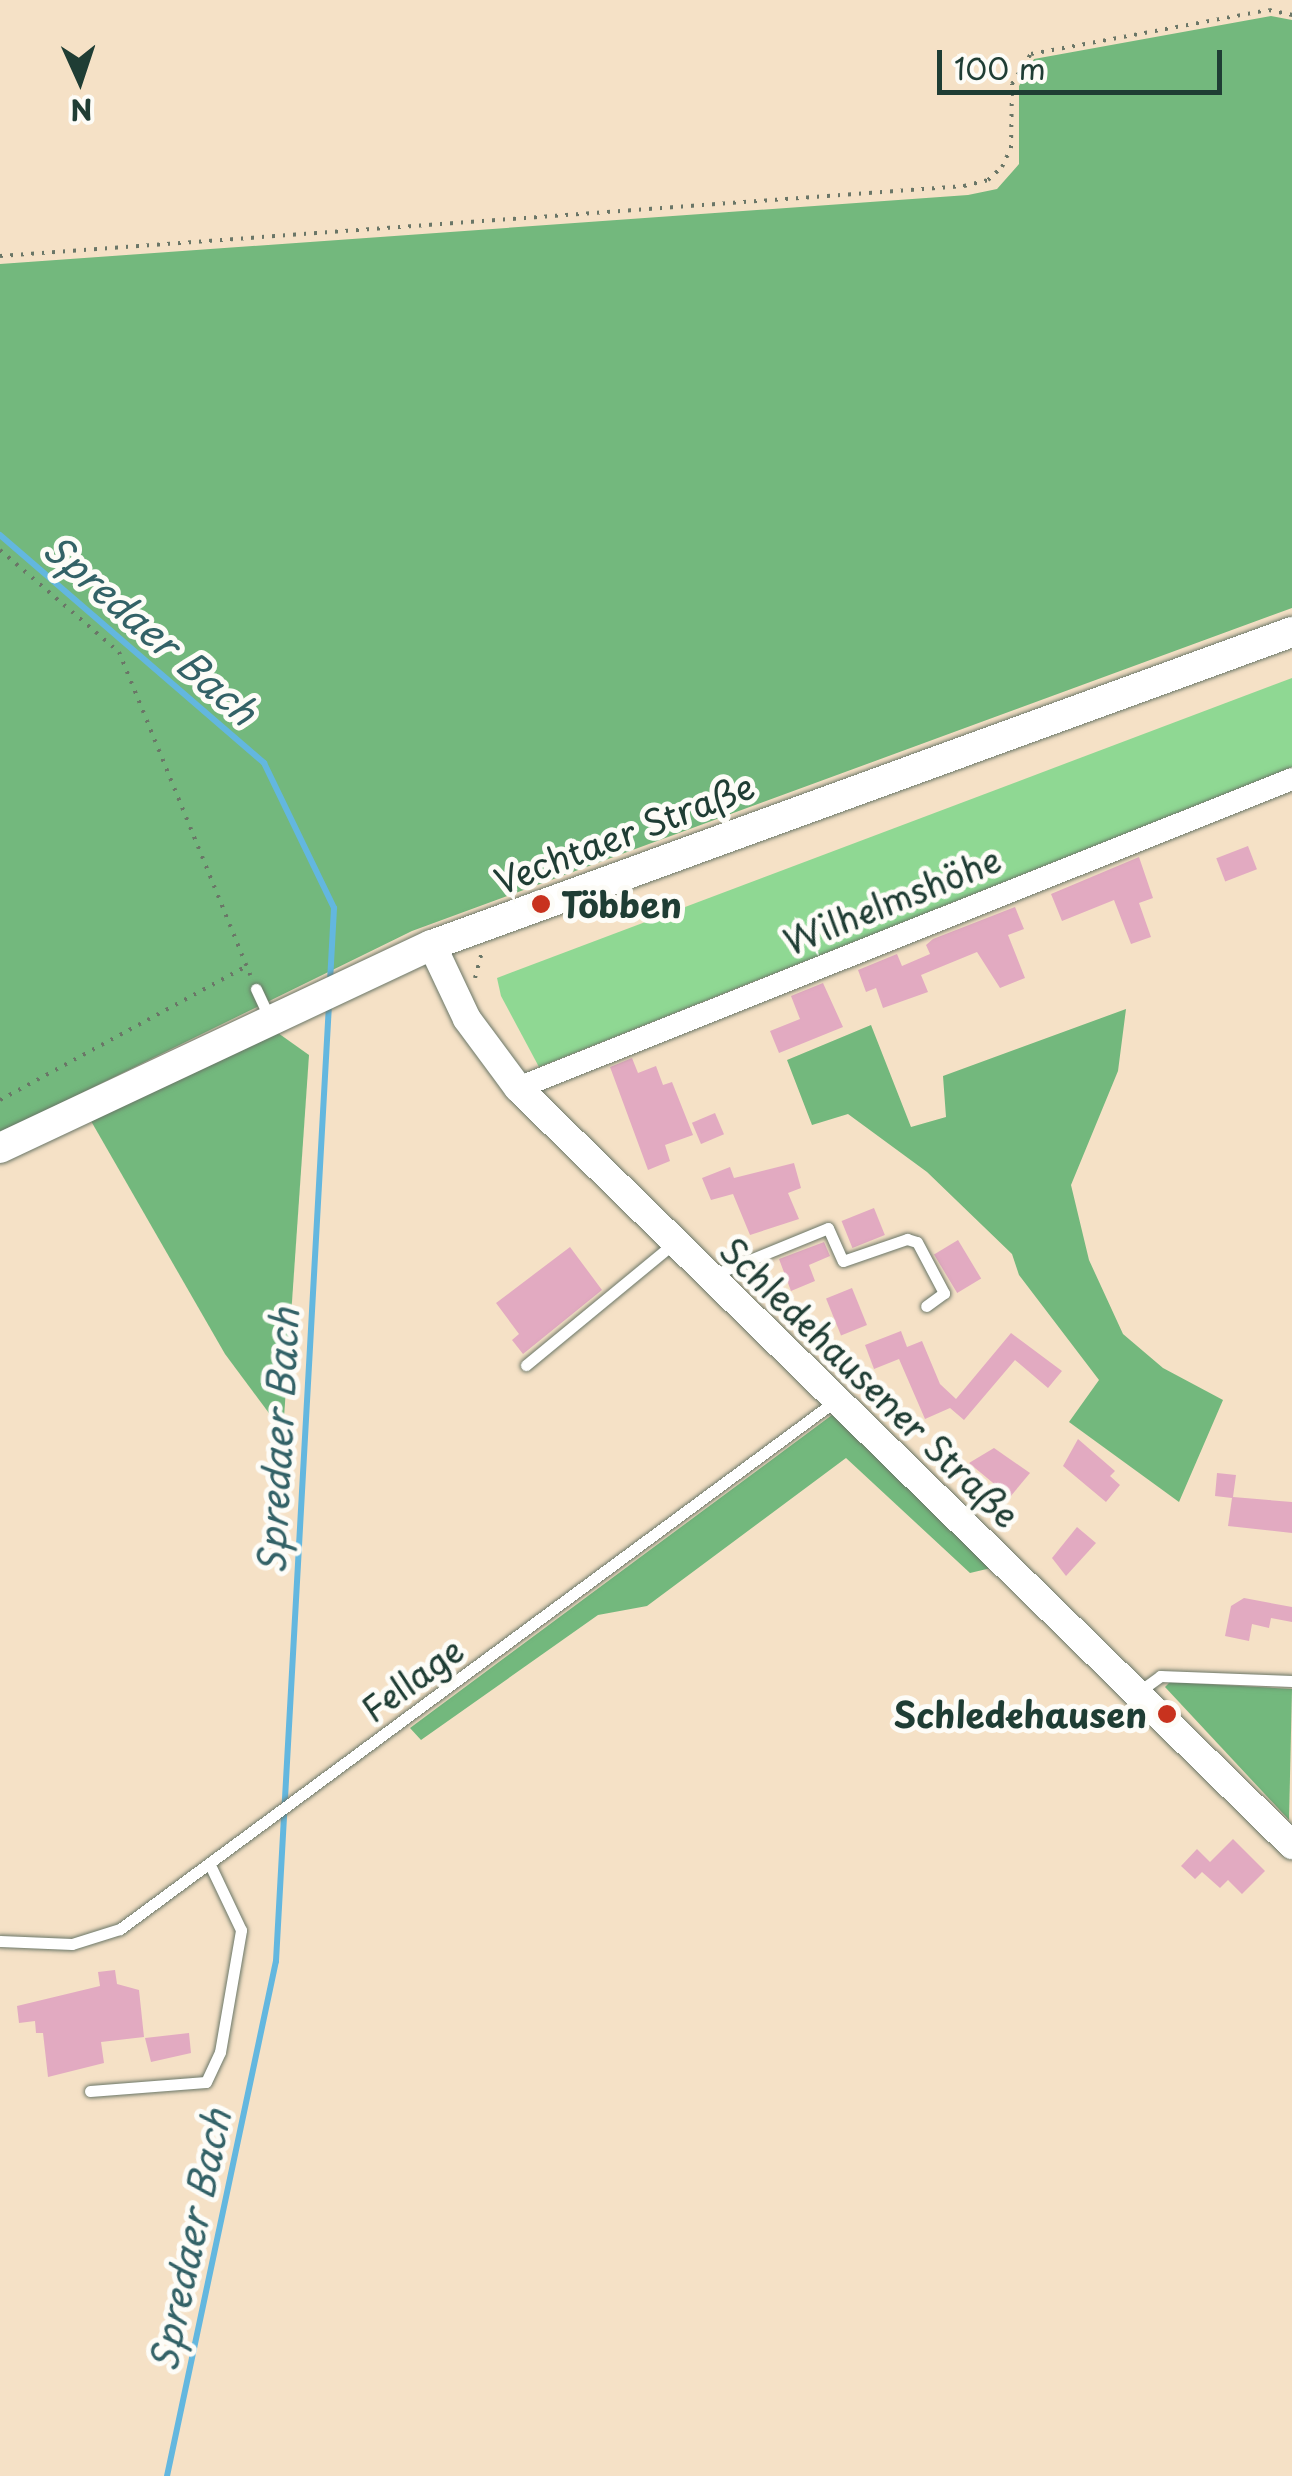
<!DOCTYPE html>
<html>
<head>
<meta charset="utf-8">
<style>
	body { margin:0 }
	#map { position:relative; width:1292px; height:2476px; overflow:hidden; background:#f5e1c6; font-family:"Playpen Sans",sans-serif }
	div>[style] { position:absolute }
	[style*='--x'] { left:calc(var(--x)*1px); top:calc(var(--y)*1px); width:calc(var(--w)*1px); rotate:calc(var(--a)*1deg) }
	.green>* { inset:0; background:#8fd893 }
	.forest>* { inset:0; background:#73b87d }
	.stream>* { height:6px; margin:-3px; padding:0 3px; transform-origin:3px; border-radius:3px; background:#63b7df }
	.building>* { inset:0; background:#e2aac1; transform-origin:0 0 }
	.path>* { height:4px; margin-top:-2px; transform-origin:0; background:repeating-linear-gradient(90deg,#6a7667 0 2.5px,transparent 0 10.5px) }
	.roads { filter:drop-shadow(0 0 2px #6a7667) drop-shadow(0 0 2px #6a7667) }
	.service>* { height:11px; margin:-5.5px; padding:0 5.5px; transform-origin:5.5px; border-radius:5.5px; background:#fff }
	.minor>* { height:22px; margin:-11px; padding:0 11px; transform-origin:11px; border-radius:11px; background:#fff }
	.tertiary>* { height:28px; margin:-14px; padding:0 14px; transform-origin:14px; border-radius:14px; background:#fff }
	.secondary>* { height:30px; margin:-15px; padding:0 15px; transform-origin:15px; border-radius:15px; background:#fff }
	.dots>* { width:28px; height:28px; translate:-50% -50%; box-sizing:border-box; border:5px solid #fdfcf7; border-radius:50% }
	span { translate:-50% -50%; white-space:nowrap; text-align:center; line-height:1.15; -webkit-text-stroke:10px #fdfcf7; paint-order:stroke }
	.street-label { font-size:35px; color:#1f3d34 }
	.poi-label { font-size:35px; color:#1f3d34; font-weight:700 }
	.left { translate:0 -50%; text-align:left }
	.right { translate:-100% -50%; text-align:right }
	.water-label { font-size:38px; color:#336267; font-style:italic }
	.north { position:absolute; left:30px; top:30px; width:100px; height:100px; -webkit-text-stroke:8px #fdfcf7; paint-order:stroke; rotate:177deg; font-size:28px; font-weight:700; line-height:40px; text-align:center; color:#1f3d34 }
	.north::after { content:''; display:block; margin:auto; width:35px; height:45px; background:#1f3d34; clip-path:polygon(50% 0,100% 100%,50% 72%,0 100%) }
	.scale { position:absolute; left:937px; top:50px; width:285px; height:45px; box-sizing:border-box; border:5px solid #1f3d34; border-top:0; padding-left:12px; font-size:30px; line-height:35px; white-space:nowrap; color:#1f3d34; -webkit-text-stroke:8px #fdfcf7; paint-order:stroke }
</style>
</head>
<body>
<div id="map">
	<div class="green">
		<div style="clip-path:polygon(1292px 678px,1292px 767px,539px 1067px,501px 996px,497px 978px)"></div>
	</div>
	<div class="forest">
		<div style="clip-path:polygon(1271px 16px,1292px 20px,1292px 608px,412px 931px,0 1133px,0 264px,968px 195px,997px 189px,1019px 164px,1019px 86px,1034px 59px)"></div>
		<div style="clip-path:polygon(1126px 1009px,1118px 1071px,1071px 1185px,1089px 1260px,1123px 1334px,1163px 1368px,1223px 1400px,1179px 1502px,1069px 1422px,1099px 1380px,1019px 1275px,1012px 1254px,927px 1172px,848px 1114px,812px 1125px,787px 1060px,871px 1025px,911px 1127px,946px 1117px,943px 1076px)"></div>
		<div style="clip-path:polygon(278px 1033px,309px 1055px,283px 1432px,225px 1354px,91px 1121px)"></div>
		<div style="clip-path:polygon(832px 1415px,991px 1568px,970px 1573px,846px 1458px,647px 1606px,598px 1615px,421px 1740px,410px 1728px)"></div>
		<div style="clip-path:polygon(1170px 1682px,1292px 1689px,1289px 1820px,1165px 1687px)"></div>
	</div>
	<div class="stream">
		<div style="--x:0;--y:535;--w:349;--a:40.8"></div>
		<div style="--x:264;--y:763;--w:161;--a:64.2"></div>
		<div style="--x:334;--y:908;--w:75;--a:93.1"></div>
		<div style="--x:167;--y:2476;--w:526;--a:-78.05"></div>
		<div style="--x:276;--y:1961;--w:957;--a:-86.83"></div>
	</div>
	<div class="building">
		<div style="left:1248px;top:846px;width:25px;height:34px;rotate:69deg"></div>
		<div style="clip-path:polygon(1139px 857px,1153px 898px,1139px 903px,1151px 937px,1131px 944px,1114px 900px,1062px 921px,1051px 894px)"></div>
		<div style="clip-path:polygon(1015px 907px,1024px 929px,1008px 935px,1025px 978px,1000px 988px,977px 952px,921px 975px,928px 992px,883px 1008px,876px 988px,866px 992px,858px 970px,897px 954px,902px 966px,930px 954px,926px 945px,933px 939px)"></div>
		<div style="clip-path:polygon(823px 983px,843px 1027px,779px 1053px,770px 1031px,800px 1019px,791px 996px)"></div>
		<div style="clip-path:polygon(632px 1058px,638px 1073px,656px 1066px,663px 1085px,672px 1082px,693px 1135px,665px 1145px,670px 1161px,648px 1170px,610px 1067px)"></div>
		<div style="left:715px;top:1113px;width:23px;height:25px;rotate:67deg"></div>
		<div style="clip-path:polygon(794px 1163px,801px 1188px,788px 1193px,799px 1219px,750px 1235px,733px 1194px,711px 1200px,702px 1178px,730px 1167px,734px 1178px)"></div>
		<div style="left:874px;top:1208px;width:29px;height:35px;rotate:68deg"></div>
		<div style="left:958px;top:1240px;width:45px;height:28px;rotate:59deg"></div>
		<div style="clip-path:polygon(824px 1242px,830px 1256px,809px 1265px,815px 1281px,791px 1291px,779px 1259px)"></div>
		<div style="clip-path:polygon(570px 1247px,602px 1290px,523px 1354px,512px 1340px,519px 1334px,496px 1303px)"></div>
		<div style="left:852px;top:1288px;width:40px;height:28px;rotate:68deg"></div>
		<div style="clip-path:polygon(901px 1331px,907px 1347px,922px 1341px,940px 1384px,956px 1399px,1011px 1333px,1062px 1371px,1048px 1388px,1015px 1360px,964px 1420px,950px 1408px,925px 1419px,899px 1359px,874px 1369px,865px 1345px)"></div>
		<div style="clip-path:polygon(1078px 1439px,1115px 1471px,1110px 1476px,1120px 1485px,1106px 1502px,1063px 1466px)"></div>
		<div style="clip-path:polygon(994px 1448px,1030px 1473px,1010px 1497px,969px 1463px)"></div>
		<div style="clip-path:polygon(1217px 1473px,1236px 1475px,1233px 1497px,1292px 1502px,1292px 1533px,1228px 1526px,1232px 1498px,1215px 1496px)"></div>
		<div style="clip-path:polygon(1077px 1527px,1096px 1543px,1066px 1576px,1052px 1558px)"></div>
		<div style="clip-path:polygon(1244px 1598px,1292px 1607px,1292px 1622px,1271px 1618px,1269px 1628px,1252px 1624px,1249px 1641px,1225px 1636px,1231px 1606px)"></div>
		<div style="clip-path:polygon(1233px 1839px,1265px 1871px,1242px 1894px,1228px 1880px,1220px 1888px,1202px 1872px,1195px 1879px,1181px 1866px,1197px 1849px,1210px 1862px)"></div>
		<div style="clip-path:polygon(115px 1970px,117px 1984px,139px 1990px,144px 2037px,101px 2042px,104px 2063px,48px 2077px,43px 2033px,36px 2033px,35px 2021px,19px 2023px,17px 2006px,100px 1986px,98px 1972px)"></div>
		<div style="clip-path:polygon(189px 2033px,191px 2053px,151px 2062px,145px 2038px)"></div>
	</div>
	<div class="path">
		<div style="--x:0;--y:256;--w:967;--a:-4.15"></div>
		<div style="--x:964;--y:186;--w:25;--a:-14"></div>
		<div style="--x:988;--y:180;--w:19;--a:-43"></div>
		<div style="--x:1002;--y:167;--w:21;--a:-65"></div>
		<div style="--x:1011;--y:148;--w:64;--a:-89.1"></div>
		<div style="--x:1012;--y:84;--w:36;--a:-58"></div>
		<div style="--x:1031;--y:54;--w:242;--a:-10.5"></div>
		<div style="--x:1269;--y:10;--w:24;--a:12"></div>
		<div style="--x:0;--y:550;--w:157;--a:40.6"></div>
		<div style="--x:119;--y:652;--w:349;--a:67.9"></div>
		<div style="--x:475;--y:978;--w:24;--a:-75"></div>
		<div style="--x:0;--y:1100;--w:279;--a:-28.5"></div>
	</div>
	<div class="roads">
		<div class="service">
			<div style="--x:256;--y:989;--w:21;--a:65"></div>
			<div style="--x:713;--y:1275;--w:124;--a:-22.2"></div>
			<div style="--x:828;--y:1228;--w:36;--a:66"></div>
			<div style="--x:843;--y:1261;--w:68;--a:-19"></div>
			<div style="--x:907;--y:1239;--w:10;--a:17"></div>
			<div style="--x:917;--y:1242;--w:58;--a:62.1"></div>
			<div style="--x:944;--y:1293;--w:22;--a:144"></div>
			<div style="--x:526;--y:1365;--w:193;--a:-39.5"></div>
			<div style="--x:1137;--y:1693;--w:29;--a:-36"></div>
			<div style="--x:1160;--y:1676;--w:132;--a:2.2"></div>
			<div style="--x:0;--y:1941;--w:72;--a:2.4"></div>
			<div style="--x:72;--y:1944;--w:50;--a:-17.4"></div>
			<div style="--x:120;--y:1929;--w:889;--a:-36.44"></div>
			<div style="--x:90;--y:2091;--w:116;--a:-4.4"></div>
			<div style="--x:206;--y:2082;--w:33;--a:-65"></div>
			<div style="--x:220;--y:2052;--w:124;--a:-80.2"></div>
			<div style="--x:241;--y:1930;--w:74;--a:-115.5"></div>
		</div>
		<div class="minor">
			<div style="--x:518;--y:1088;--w:833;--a:-21.76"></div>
		</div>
		<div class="tertiary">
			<div style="--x:432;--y:945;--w:82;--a:64.7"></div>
			<div style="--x:467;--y:1019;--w:86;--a:53.5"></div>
			<div style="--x:518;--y:1088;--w:1083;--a:44.36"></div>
		</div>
		<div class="secondary">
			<div style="--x:0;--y:1148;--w:477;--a:-25.2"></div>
			<div style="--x:432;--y:945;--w:915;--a:-20"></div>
		</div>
	</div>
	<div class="dots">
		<div style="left:541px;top:904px;background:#c8321e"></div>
		<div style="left:1167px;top:1714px;background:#c8321e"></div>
	</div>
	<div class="street-label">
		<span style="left:624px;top:833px;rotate:-21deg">Vechtaer Straße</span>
		<span style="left:892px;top:900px;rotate:-22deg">Wilhelmshöhe</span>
		<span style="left:870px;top:1382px;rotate:44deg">Schledehausener Straße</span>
		<span style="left:412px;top:1679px;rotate:-36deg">Fellage</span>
	</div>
	<div class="poi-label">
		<span class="left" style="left:561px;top:904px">Többen</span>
		<span class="right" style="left:1147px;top:1714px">Schledehausen</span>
	</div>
	<div class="water-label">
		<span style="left:151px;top:629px;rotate:41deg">Spredaer Bach</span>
		<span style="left:277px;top:1441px;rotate:-87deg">Spredaer Bach</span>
		<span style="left:189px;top:2240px;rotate:-78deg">Spredaer Bach</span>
	</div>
	<div class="north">N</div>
	<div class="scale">100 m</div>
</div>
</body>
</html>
